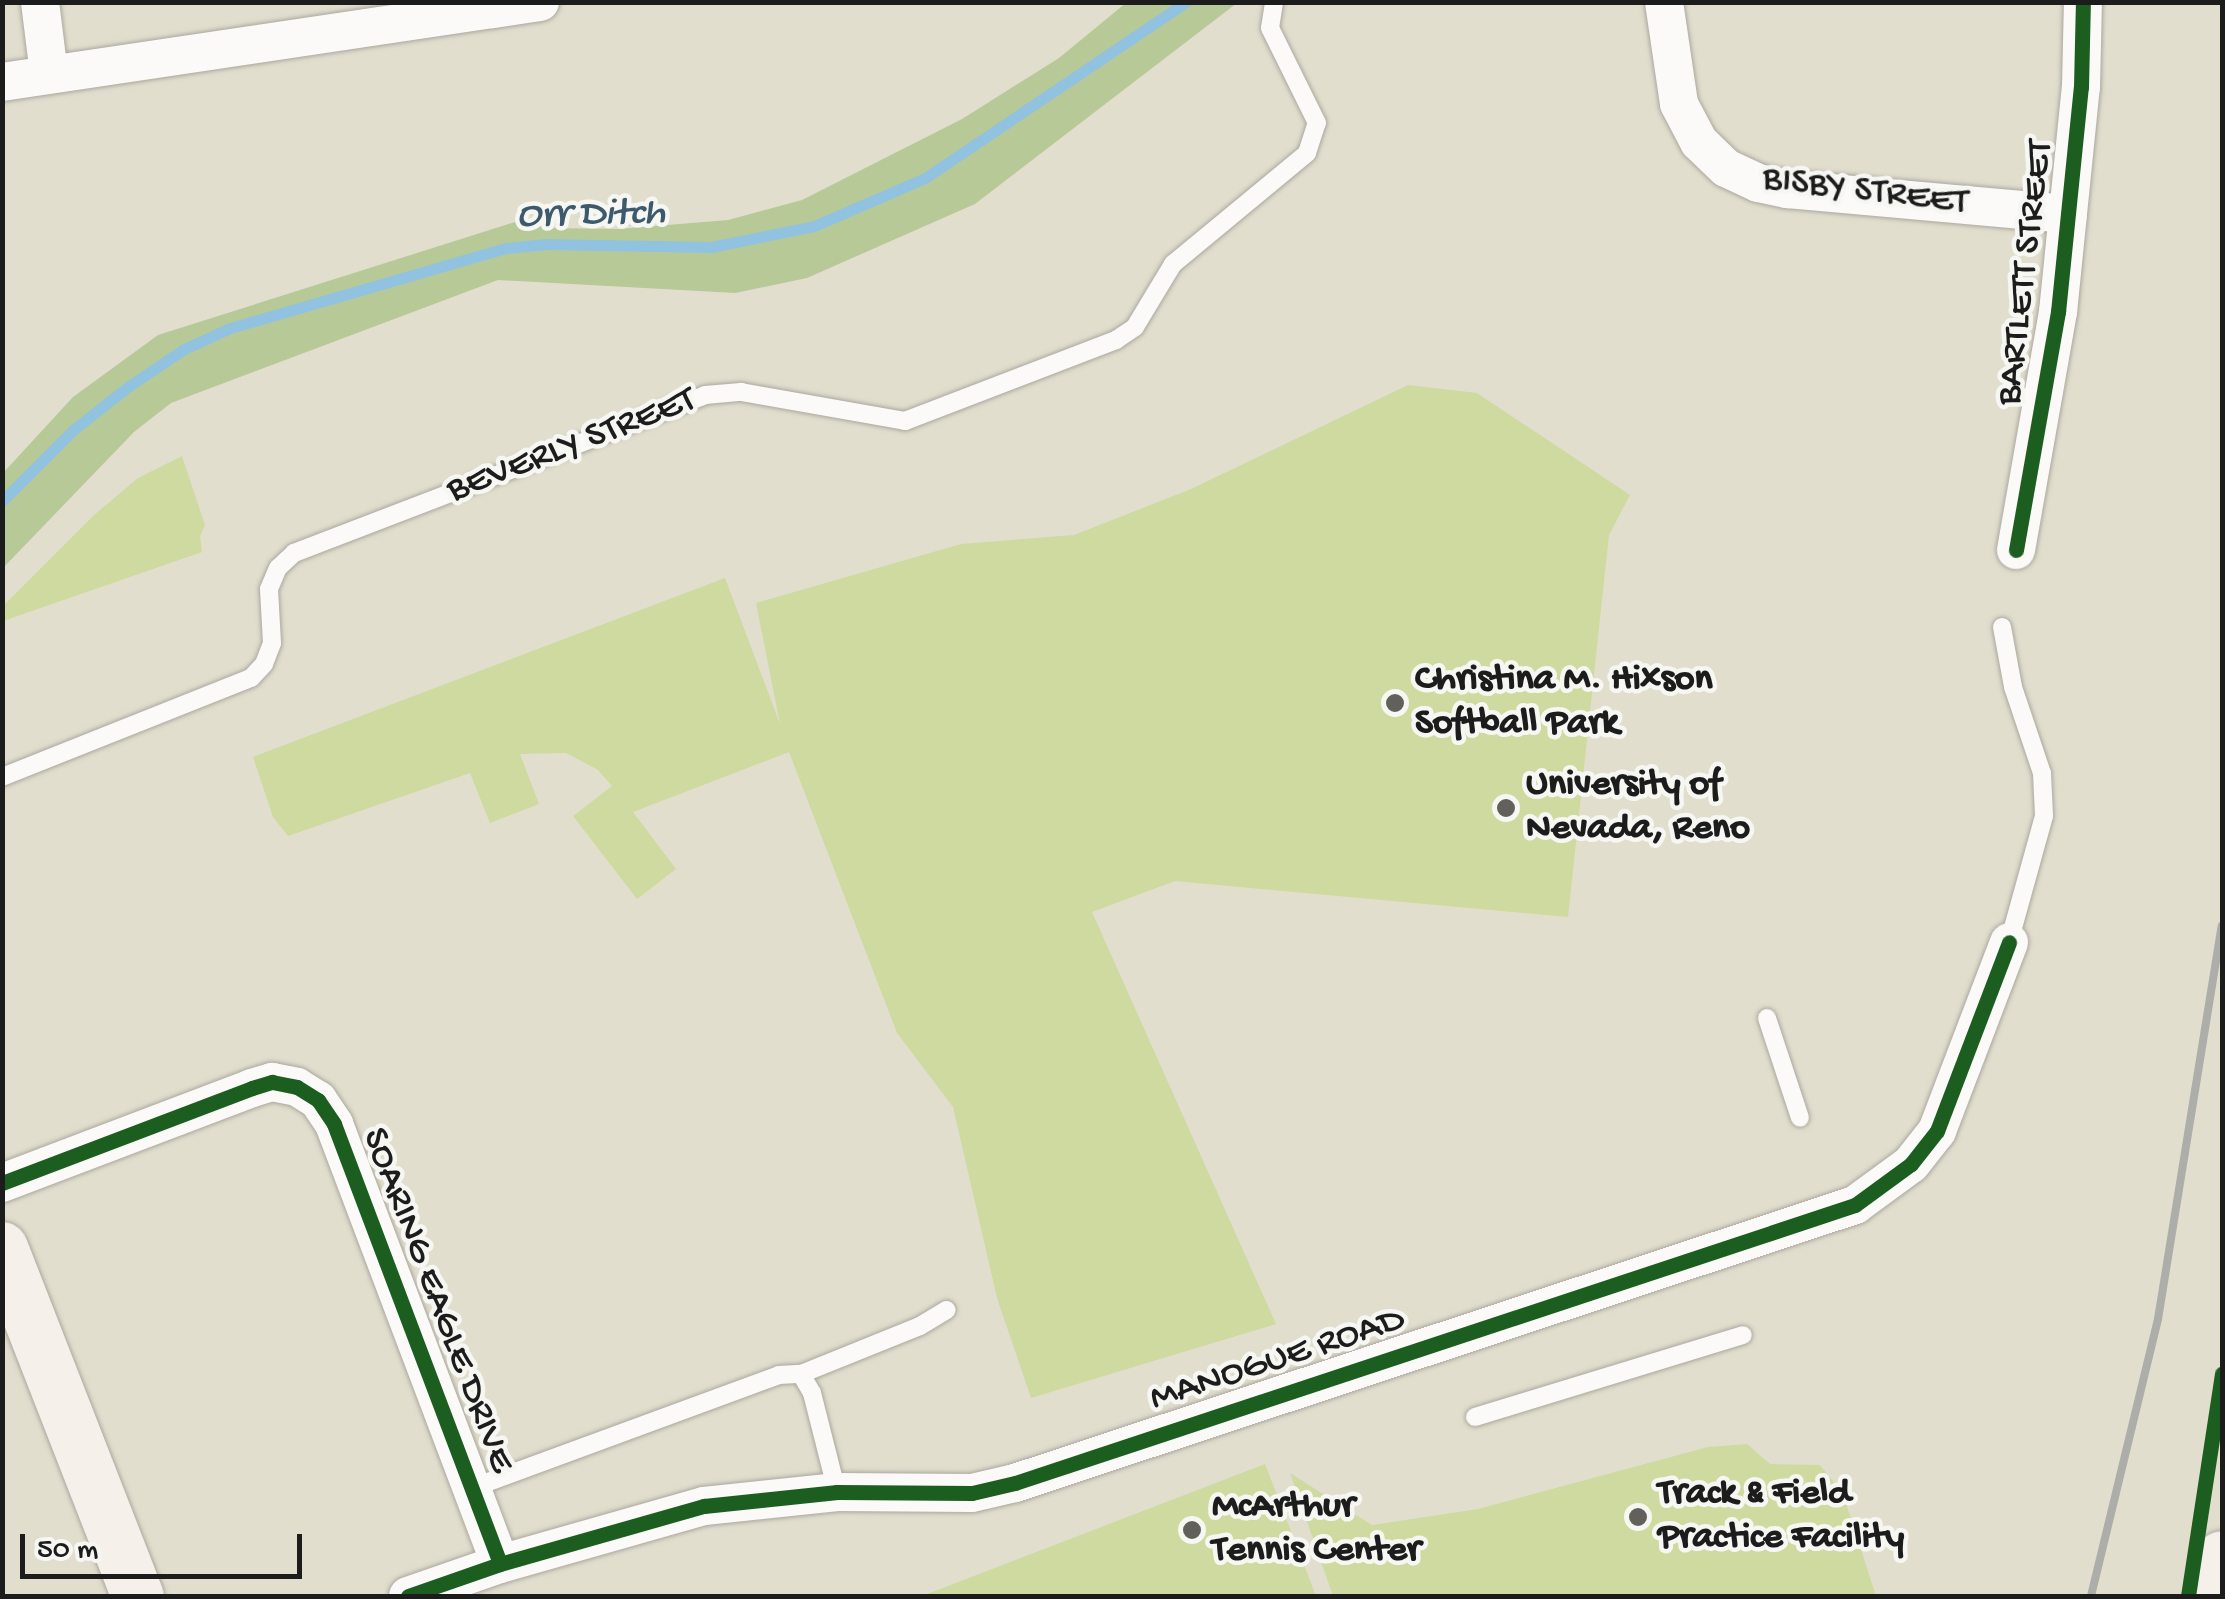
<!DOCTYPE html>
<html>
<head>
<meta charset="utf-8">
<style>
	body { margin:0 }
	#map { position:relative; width:2225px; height:1599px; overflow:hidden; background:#e2dece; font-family:"Gochi Hand",sans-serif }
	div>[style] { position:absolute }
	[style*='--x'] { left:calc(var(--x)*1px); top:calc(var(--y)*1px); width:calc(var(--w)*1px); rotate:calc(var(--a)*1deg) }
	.green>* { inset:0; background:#cedaa0 }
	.forest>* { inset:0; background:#b8c998 }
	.stream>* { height:11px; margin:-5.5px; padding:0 5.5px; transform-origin:5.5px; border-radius:5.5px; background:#91c2df }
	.roads { filter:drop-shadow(0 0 2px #aaa89e) drop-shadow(0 0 2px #aaa89e) }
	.lane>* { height:18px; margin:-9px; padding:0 9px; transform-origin:9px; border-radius:9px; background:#fbfaf8 }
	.street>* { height:38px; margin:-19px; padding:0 19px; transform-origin:19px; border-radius:19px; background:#fbfaf8 }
	.secondary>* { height:52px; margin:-26px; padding:0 26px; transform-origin:26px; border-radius:26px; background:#f5f1ea }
	.rail>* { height:8px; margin:-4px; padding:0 4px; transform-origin:4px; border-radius:4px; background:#adadaa }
	.cycleway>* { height:15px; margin:-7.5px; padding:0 7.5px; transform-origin:7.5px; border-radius:7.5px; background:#1b5e20 }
	.dots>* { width:28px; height:28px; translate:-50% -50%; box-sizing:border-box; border:5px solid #f6f6f2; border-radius:50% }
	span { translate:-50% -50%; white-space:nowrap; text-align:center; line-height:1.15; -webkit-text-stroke:9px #f6f6f2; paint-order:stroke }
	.street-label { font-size:38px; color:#1c1c1c }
	.poi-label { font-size:38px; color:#1c1c1c; font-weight:700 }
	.left { translate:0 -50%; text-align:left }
	.water-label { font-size:40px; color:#3d5a6d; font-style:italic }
	.frame { position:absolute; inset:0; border:5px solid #1c1c1c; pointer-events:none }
	.scale { position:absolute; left:20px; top:1534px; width:282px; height:45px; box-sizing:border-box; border:5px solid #1c1c1c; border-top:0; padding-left:12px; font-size:30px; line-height:35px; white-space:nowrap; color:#1c1c1c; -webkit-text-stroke:8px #f6f6f2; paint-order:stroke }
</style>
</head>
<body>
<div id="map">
	<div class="green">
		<div style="clip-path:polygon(1408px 385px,1477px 393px,1630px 495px,1609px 535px,1568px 917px,1175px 881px,1092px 912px,1276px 1324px,1031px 1398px,997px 1298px,953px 1107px,897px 1033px,789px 752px,633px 812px,676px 869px,637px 899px,573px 816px,612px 786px,598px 770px,566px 753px,520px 754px,539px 804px,490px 823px,470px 773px,288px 836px,273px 817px,253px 757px,725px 578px,780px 724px,756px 603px,961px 544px,1074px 535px,1191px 489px)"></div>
		<div style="clip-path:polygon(182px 456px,205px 525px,200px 536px,202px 552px,3px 621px,5px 604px,93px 516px,138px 478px)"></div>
		<div style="clip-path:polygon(1747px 1444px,1770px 1464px,1820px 1465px,1843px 1494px,1876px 1596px,1333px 1596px,1290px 1473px,1372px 1525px,1478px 1509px,1708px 1447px)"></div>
		<div style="clip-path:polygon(1265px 1464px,1316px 1596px,922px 1596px)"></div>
	</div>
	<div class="forest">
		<div style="clip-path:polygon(1127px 2px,1237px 3px,975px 204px,807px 278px,735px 293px,498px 280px,171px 403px,134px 432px,3px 568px,3px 473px,73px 397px,158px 335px,518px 221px,550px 228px,619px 229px,728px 220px,802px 200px,962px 119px,1059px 58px)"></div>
	</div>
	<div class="stream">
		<div style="--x:2;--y:501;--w:100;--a:-45"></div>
		<div style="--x:73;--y:430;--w:71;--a:-38.2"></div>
		<div style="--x:129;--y:386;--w:66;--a:-33.9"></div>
		<div style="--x:184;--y:349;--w:51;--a:-24.5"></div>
		<div style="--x:230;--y:328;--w:287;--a:-16.2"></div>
		<div style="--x:506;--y:248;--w:40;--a:-5.7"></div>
		<div style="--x:546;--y:244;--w:165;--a:1"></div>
		<div style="--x:711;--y:247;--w:105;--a:-11.5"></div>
		<div style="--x:814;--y:226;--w:121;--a:-23.4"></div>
		<div style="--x:925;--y:178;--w:315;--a:-34"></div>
	</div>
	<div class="roads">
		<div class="lane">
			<div style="--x:2002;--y:627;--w:61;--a:79.6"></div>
			<div style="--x:2013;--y:687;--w:91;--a:71.4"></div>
			<div style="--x:2042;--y:773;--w:43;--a:87.3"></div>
			<div style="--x:2044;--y:816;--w:131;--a:105.5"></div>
			<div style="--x:2;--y:777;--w:268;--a:-21.7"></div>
			<div style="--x:251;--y:678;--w:19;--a:-47"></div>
			<div style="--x:264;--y:664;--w:22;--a:-69"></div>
			<div style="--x:272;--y:643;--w:54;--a:-93.2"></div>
			<div style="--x:269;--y:589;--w:23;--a:-67"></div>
			<div style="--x:278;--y:568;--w:22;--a:-43"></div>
			<div style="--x:294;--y:553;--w:440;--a:-21"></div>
			<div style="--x:705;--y:395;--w:36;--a:-5"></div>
			<div style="--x:741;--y:392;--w:167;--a:10"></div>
			<div style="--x:905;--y:421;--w:226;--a:-21"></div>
			<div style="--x:1116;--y:340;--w:23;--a:-34"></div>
			<div style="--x:1135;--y:327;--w:74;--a:-58.9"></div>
			<div style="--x:1173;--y:264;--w:174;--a:-39.6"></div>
			<div style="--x:1307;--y:153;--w:32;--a:-72"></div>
			<div style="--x:1317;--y:123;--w:106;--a:-116.3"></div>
			<div style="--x:1270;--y:28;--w:26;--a:-81"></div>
			<div style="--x:1767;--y:1018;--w:105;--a:71.7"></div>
			<div style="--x:801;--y:1374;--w:128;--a:-22"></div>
			<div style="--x:920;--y:1326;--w:31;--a:-31"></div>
			<div style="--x:1475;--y:1417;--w:280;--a:-17"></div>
			<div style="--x:472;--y:1488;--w:327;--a:-20.2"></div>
			<div style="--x:779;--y:1375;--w:22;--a:-3"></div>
			<div style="--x:801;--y:1374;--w:22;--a:60"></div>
			<div style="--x:812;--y:1393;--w:102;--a:75.8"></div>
		</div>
		<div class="street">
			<div style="--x:40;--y:2;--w:73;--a:82.9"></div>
			<div style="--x:1664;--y:2;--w:103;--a:81.6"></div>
			<div style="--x:1679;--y:104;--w:43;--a:62.2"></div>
			<div style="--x:1699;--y:142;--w:37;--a:44"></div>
			<div style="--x:1726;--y:168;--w:35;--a:25"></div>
			<div style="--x:1758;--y:183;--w:30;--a:12"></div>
			<div style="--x:1787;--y:189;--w:282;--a:5.1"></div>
			<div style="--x:2;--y:82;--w:544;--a:-8.46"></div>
			<div style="--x:2016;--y:550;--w:242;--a:-80"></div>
			<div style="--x:2058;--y:312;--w:226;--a:-84.2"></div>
			<div style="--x:2081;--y:87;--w:85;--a:-88.7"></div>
			<div style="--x:2;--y:1183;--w:267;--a:-20.8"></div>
			<div style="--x:252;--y:1088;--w:21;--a:-17"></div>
			<div style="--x:272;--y:1082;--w:25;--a:11"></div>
			<div style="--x:297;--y:1087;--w:25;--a:32"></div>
			<div style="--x:318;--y:1100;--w:29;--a:56"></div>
			<div style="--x:334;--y:1124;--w:470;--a:69.3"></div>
			<div style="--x:408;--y:1596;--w:97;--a:-19.2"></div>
			<div style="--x:500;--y:1564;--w:212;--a:-15.9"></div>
			<div style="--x:704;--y:1506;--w:134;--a:-6"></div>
			<div style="--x:837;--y:1492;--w:135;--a:0.4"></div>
			<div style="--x:972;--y:1493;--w:44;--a:-13.1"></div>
			<div style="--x:1015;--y:1483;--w:885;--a:-18.31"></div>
			<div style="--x:1855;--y:1205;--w:69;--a:-36.2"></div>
			<div style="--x:1911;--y:1164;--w:42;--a:-51.8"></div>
			<div style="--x:1937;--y:1131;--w:202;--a:-69.1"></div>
		</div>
		<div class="secondary">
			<div style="--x:2;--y:1248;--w:374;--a:68.7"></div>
			<div style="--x:2217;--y:1596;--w:39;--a:-83"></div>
		</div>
	</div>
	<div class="rail">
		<div style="--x:2091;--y:1596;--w:285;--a:-76.4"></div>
		<div style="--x:2158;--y:1319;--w:398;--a:-80.8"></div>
	</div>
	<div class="cycleway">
		<div style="--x:2016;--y:550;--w:242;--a:-80"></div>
		<div style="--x:2058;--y:312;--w:226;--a:-84.2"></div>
		<div style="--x:2081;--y:87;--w:85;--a:-88.7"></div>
		<div style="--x:2;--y:1183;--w:267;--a:-20.8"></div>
		<div style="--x:252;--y:1088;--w:21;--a:-17"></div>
		<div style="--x:272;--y:1082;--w:25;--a:11"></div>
		<div style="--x:297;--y:1087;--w:25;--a:32"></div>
		<div style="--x:318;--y:1100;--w:29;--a:56"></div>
		<div style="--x:334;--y:1124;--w:470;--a:69.3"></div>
		<div style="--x:408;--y:1596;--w:97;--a:-19.2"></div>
		<div style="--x:500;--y:1564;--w:212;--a:-15.9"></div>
		<div style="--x:704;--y:1506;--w:134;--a:-6"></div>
		<div style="--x:837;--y:1492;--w:135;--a:0.4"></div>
		<div style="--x:972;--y:1493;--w:44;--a:-13.1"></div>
		<div style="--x:1015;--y:1483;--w:885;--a:-18.31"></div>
		<div style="--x:1855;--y:1205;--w:69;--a:-36.2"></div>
		<div style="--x:1911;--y:1164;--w:42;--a:-51.8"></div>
		<div style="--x:1937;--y:1131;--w:202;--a:-69.1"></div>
		<div style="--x:2188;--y:1596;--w:225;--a:-81.3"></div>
	</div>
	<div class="dots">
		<div style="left:1395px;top:703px;background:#61605a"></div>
		<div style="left:1506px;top:808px;background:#61605a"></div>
		<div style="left:1638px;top:1517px;background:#61605a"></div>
		<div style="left:1192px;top:1530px;background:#61605a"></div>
	</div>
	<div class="street-label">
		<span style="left:1865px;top:192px;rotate:7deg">BISBY STREET</span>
		<span style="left:2027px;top:273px;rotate:-83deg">BARTLETT STREET</span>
		<span style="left:572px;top:447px;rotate:-21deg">BEVERLY STREET</span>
		<span style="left:436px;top:1301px;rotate:69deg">SOARING EAGLE DRIVE</span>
		<span style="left:1278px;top:1361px;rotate:-18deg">MANOGUE ROAD</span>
	</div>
	<div class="poi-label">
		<span class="left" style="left:1415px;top:703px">Christina M. Hixson<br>Softball Park</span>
		<span class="left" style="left:1526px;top:808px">University of<br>Nevada, Reno</span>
		<span class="left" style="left:1658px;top:1517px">Track &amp; Field<br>Practice Facility</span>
		<span class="left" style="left:1212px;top:1530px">McArthur<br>Tennis Center</span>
	</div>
	<div class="water-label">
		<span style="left:591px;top:216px;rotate:-1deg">Orr Ditch</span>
	</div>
	<div class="frame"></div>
	<div class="scale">50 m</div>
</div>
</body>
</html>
